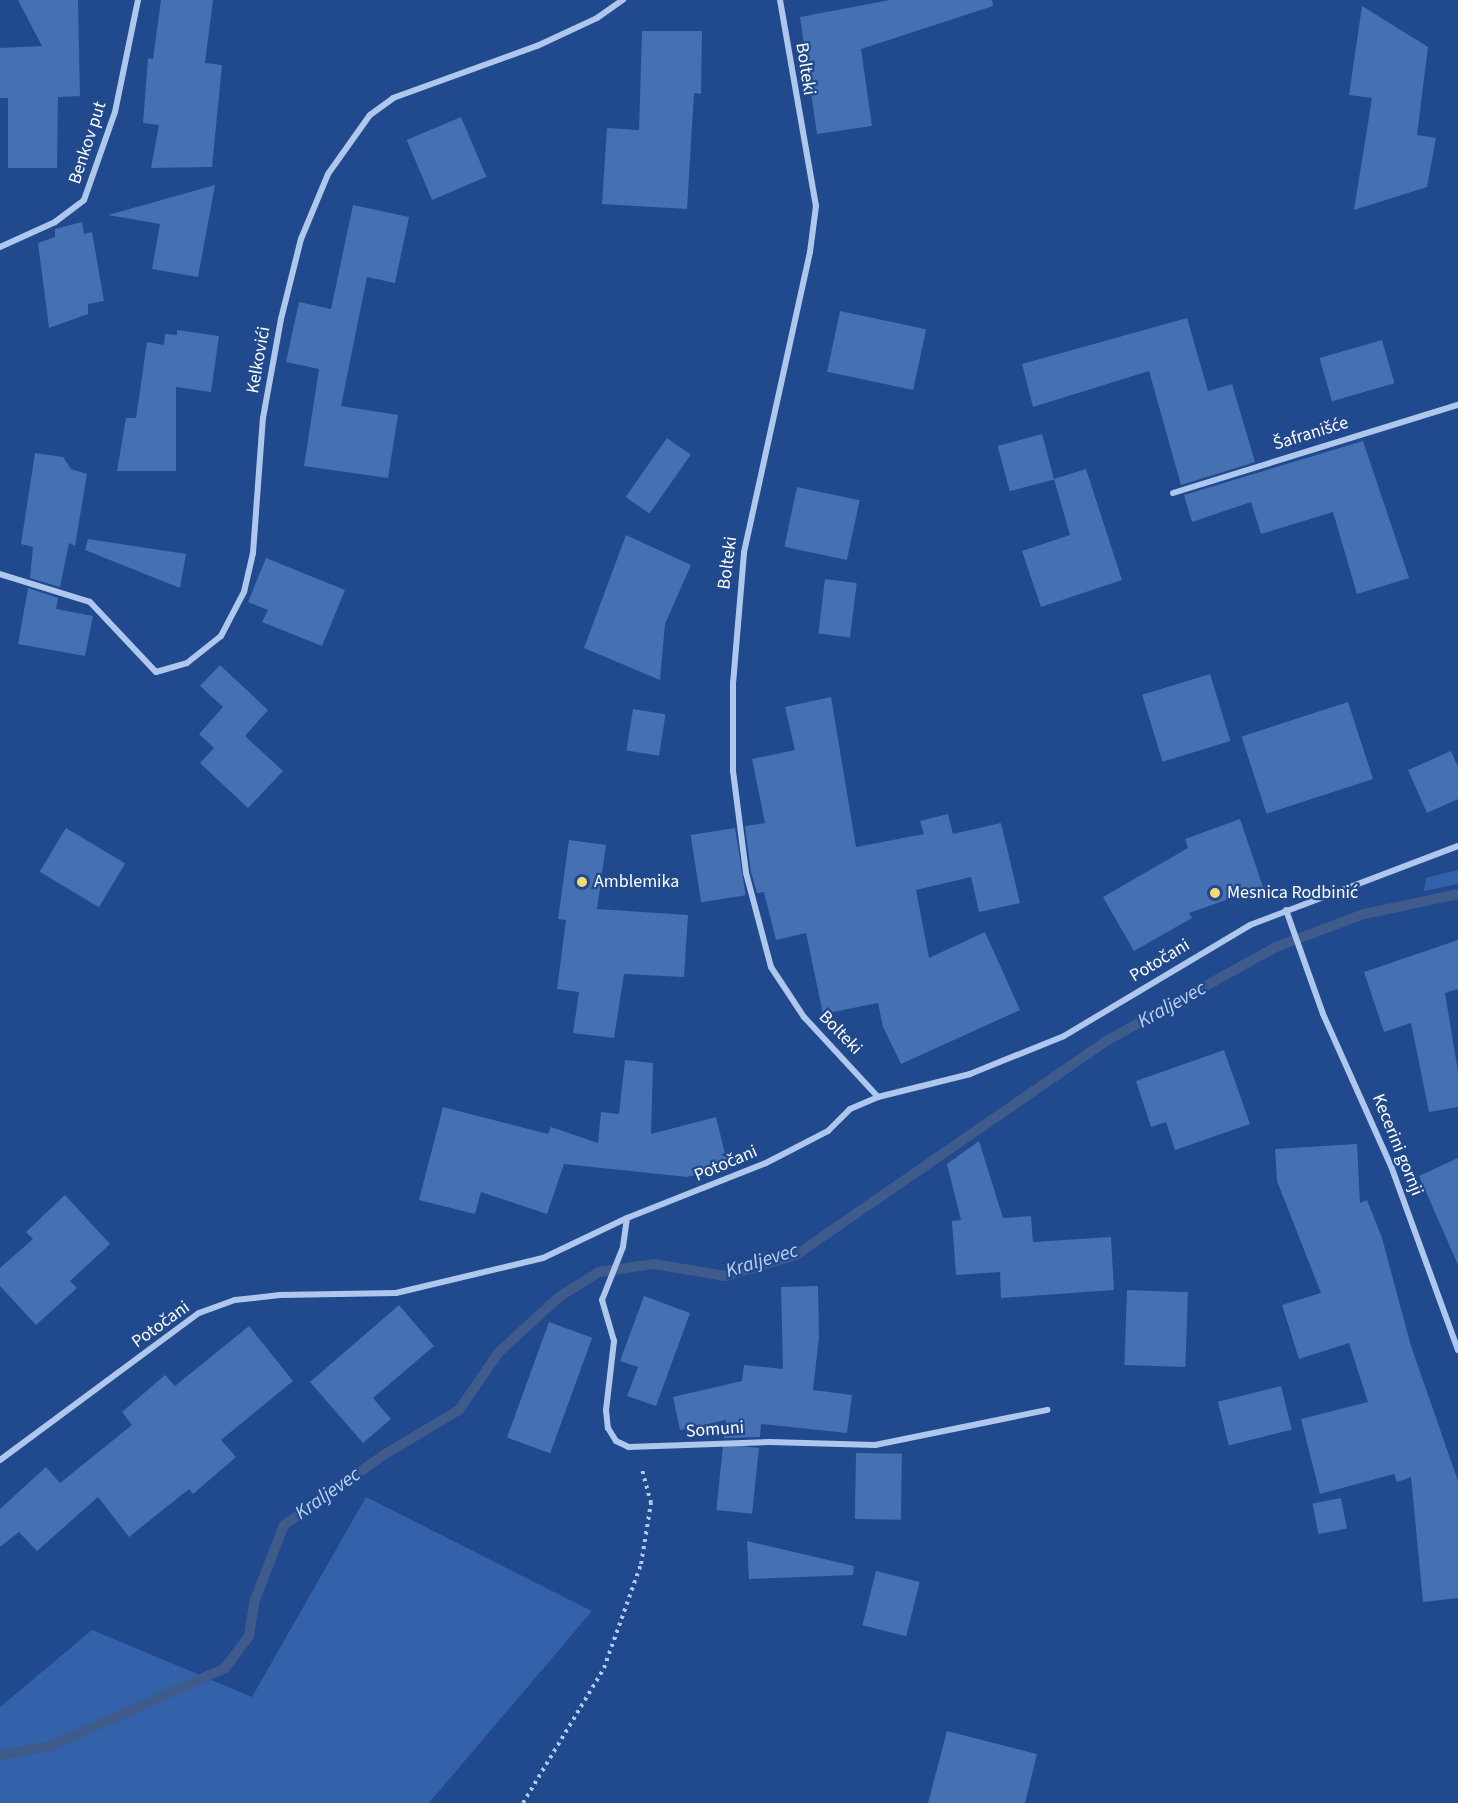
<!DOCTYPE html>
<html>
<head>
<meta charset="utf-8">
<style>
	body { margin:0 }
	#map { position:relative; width:1458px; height:1803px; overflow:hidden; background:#21498d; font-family:"Source Sans 3",sans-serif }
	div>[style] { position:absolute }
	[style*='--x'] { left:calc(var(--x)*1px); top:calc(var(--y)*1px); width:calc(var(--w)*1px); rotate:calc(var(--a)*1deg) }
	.green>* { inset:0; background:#3462aa }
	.stream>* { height:10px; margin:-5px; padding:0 5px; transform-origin:5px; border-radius:5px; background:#3e5b8c }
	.building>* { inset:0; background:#4570b2; transform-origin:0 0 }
	.path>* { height:4px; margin-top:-2px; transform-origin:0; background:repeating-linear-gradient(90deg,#afc7ec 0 3px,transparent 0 7.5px) }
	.street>* { height:6px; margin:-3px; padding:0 3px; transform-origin:3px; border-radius:3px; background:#afc7ec }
	.dots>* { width:16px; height:16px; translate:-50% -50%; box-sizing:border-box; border:3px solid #21498d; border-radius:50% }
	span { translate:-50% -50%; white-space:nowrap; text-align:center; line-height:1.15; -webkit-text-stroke:4.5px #21498d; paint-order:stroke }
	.street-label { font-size:18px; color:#fff }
	.poi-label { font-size:18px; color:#fff }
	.left { translate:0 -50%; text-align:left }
	.water-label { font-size:20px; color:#bbd1f3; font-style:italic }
</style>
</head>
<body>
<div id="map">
	<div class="green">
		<div style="clip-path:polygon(1458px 870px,1458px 884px,1424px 891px,1426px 878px)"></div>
		<div style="clip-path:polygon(366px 1497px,592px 1611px,429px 1803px,0 1803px,0 1707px,92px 1630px,252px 1697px)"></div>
	</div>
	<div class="stream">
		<div style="--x:0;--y:1755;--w:52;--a:-10"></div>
		<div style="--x:51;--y:1746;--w:191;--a:-24.1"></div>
		<div style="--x:225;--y:1668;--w:40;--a:-53"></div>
		<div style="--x:249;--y:1636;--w:36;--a:-81"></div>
		<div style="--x:255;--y:1600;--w:80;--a:-68.9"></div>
		<div style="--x:284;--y:1525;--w:120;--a:-35.1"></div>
		<div style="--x:382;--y:1456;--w:90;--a:-30.9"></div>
		<div style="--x:459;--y:1410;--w:70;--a:-55.4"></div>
		<div style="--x:499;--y:1352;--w:81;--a:-42.5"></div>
		<div style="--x:559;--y:1297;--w:47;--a:-32"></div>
		<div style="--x:599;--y:1272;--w:56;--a:-8.3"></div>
		<div style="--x:654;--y:1264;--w:72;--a:9.6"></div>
		<div style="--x:725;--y:1276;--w:74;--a:-16.5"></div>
		<div style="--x:796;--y:1255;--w:379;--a:-34.6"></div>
		<div style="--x:1108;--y:1040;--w:192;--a:-29"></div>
		<div style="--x:1276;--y:947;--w:94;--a:-20.6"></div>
		<div style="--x:1364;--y:914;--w:96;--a:-12"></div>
	</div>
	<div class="building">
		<div style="clip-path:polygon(18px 0,78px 0,80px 96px,58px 97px,57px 168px,8px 168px,8px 98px,0 98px,0 48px,42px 46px)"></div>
		<div style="clip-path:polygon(161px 0,213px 0,205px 63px,222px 65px,212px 167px,151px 168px,159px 125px,143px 123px,148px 58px,153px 59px)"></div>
		<div style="clip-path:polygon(890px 0,992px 0,993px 6px,861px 49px,872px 126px,817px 134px,800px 17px)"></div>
		<div style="clip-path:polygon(1362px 6px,1428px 47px,1417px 135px,1436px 138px,1427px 187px,1354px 210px,1372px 98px,1349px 95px)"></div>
		<div style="clip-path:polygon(642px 31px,702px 31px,701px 94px,694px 93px,687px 209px,602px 204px,607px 128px,639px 130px)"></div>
		<div style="left:461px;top:117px;width:65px;height:59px;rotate:67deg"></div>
		<div style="clip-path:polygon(215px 185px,198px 277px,152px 269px,160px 224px,108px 215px)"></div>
		<div style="clip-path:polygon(353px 205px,409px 217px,395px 283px,367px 277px,341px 406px,398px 415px,388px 478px,304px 466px,319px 369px,286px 362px,299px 302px,331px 309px)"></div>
		<div style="clip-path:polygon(82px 222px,84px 234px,92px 232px,104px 301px,88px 304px,88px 314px,49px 328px,38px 243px,55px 237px,55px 229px)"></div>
		<div style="left:840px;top:311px;width:88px;height:62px;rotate:12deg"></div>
		<div style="clip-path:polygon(1187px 318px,1208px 391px,1232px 384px,1255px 462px,1181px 485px,1149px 371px,1033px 407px,1022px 364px)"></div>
		<div style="clip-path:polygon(177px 330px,219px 336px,211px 392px,176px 387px,176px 471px,117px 471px,126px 418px,136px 418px,147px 342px,164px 345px,165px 334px,177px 335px)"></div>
		<div style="left:1382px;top:340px;width:45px;height:65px;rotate:74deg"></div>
		<div style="left:1042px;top:434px;width:47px;height:46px;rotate:75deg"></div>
		<div style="left:667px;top:438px;width:29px;height:72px;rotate:35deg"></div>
		<div style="clip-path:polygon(1363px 441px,1409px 578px,1357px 594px,1333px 512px,1261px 534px,1251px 502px,1192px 522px,1184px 495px)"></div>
		<div style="clip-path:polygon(35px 453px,63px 457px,71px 469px,87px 474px,75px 546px,69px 543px,60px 587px,30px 578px,33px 547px,21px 544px)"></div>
		<div style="clip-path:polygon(1086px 469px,1122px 580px,1041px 607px,1022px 551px,1070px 535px,1054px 479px)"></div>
		<div style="left:797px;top:487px;width:64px;height:61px;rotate:12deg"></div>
		<div style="clip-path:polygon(626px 535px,691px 565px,665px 624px,660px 680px,584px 648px)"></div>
		<div style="clip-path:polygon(88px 539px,186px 554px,180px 588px,85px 550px)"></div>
		<div style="clip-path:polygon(266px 558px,345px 590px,322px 646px,262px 622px,268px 610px,248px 602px)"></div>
		<div style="left:825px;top:579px;width:32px;height:55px;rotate:7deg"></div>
		<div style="clip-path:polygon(28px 588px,58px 598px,56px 609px,93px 616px,85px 656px,18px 644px)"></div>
		<div style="clip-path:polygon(220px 665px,268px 710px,245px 736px,283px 771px,248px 808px,200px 763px,214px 748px,199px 734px,223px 707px,200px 686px)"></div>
		<div style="left:1210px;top:674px;width:70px;height:71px;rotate:73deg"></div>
		<div style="clip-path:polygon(831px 697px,856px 847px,924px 834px,920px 821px,948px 814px,953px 834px,1001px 823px,1020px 903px,979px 912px,971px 877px,916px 890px,929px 958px,985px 932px,1020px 1010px,901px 1064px,883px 1027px,878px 1003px,823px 1014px,806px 933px,776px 940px,764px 892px,757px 893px,751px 872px,745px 826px,765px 823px,752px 759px,795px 750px,785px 707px)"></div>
		<div style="left:1348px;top:702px;width:81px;height:112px;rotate:72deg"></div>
		<div style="left:633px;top:709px;width:33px;height:42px;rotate:9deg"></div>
		<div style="clip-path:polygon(1451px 751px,1458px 767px,1458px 799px,1427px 813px,1408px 770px)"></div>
		<div style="clip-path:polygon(1240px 819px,1263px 887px,1189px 913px,1192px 918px,1134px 951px,1103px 897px,1188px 848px,1185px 839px)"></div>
		<div style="left:66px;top:828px;width:69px;height:51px;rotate:31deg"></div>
		<div style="left:735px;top:828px;width:68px;height:45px;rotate:81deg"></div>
		<div style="clip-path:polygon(569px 840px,606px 845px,597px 909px,688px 915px,684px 977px,624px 974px,614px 1038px,573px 1033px,579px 992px,557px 989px,566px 920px,558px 919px)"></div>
		<div style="clip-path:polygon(1458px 940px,1458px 989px,1445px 993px,1458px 1071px,1458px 1107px,1429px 1112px,1411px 1023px,1384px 1032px,1364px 972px)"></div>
		<div style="clip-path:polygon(1224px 1050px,1250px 1124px,1175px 1150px,1166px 1122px,1151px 1127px,1136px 1081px)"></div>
		<div style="clip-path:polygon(625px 1060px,653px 1063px,651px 1134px,716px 1117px,728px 1166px,687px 1177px,564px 1164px,547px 1214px,481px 1192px,475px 1214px,419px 1200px,443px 1107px,548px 1134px,551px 1127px,598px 1143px,601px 1112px,619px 1114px)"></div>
		<div style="clip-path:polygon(979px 1141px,1003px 1218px,1031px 1216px,1033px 1242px,1111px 1237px,1114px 1290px,1001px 1298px,1000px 1272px,956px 1275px,952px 1221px,961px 1220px,947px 1164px)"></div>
		<div style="clip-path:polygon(1357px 1144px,1360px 1203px,1367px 1200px,1382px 1238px,1411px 1346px,1458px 1481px,1458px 1598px,1423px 1602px,1411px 1477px,1397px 1482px,1394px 1474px,1320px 1494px,1301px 1419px,1368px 1402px,1349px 1343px,1299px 1359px,1282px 1305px,1321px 1293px,1277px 1181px,1275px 1149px)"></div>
		<div style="clip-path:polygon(1458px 1158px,1458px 1265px,1419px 1176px)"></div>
		<div style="clip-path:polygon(65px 1195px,110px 1244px,70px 1281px,77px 1288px,36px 1325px,0 1286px,0 1268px,33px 1239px,26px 1232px)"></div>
		<div style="clip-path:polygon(818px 1286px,819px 1337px,813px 1390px,852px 1395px,847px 1433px,761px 1424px,760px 1437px,724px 1438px,726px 1420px,680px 1430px,673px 1397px,742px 1381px,744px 1365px,783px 1369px,781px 1287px)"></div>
		<div style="left:1127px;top:1290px;width:61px;height:75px;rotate:2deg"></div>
		<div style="clip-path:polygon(644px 1296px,690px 1313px,656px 1406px,627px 1396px,638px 1367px,620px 1361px)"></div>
		<div style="clip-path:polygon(399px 1305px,434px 1346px,373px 1398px,391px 1419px,363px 1443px,310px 1382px)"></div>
		<div style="left:549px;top:1322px;width:46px;height:123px;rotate:20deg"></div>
		<div style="clip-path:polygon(249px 1326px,293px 1381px,221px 1440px,236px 1457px,193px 1494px,189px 1489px,129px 1537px,98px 1497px,37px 1551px,19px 1532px,0 1547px,0 1509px,46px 1467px,60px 1483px,132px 1425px,122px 1412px,165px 1375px,175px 1386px)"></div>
		<div style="left:1281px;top:1386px;width:45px;height:65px;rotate:76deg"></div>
		<div style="left:759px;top:1448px;width:66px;height:36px;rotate:96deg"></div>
		<div style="left:856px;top:1453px;width:46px;height:66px;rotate:1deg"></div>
		<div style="left:1341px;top:1498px;width:31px;height:29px;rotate:79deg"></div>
		<div style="clip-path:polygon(747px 1541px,854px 1566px,853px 1575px,749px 1579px)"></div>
		<div style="left:876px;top:1571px;width:45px;height:56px;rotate:14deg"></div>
		<div style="clip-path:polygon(947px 1731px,1037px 1754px,1025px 1803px,928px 1803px)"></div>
	</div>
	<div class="path">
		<div style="--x:523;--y:1803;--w:157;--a:-59"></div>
		<div style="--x:604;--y:1668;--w:110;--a:-70.4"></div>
		<div style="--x:641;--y:1564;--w:62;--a:-80.7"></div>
		<div style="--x:651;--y:1503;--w:35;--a:-105"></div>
	</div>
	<div class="street">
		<div style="--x:780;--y:0;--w:209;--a:80.1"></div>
		<div style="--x:816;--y:206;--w:46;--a:97.4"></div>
		<div style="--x:810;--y:252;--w:308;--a:102.4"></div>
		<div style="--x:744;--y:553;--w:130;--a:94.8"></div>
		<div style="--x:733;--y:683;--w:88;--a:90"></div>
		<div style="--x:733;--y:771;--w:103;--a:82.7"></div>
		<div style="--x:746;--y:873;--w:97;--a:75.1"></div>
		<div style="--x:771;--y:967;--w:60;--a:56.6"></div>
		<div style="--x:804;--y:1017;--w:109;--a:47.2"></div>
		<div style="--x:0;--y:247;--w:60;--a:-24.4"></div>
		<div style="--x:55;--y:222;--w:36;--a:-37"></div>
		<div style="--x:84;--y:200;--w:93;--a:-70.6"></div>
		<div style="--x:115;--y:112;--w:114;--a:-78.4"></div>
		<div style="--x:1173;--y:493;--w:298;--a:-17.2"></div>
		<div style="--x:0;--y:574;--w:94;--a:17.3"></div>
		<div style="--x:90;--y:602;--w:96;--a:46.7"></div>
		<div style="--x:156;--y:672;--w:32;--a:-16"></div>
		<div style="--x:187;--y:663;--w:43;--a:-38.5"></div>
		<div style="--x:221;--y:636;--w:50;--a:-62.4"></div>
		<div style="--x:244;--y:592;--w:40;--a:-77"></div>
		<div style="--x:253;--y:553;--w:135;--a:-85.8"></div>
		<div style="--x:263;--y:418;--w:101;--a:-79.7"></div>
		<div style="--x:281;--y:319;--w:82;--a:-76"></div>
		<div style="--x:301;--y:239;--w:70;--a:-67.4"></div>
		<div style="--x:328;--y:174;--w:72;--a:-54.6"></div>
		<div style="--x:370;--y:115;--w:29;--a:-36"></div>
		<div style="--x:393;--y:98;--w:153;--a:-19.9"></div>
		<div style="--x:537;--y:46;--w:66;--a:-25"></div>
		<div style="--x:597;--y:18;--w:32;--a:-35"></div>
		<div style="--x:1286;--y:910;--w:110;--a:70.4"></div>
		<div style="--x:1323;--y:1014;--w:167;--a:65.9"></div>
		<div style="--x:1391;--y:1166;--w:196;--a:70"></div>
		<div style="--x:627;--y:1218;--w:29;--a:98"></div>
		<div style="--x:623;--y:1247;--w:57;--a:111.6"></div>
		<div style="--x:602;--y:1300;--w:43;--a:73.7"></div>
		<div style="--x:614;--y:1341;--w:69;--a:96.6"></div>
		<div style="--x:606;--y:1410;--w:18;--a:84"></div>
		<div style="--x:608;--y:1428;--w:15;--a:58"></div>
		<div style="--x:616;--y:1441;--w:14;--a:25"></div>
		<div style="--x:629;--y:1447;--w:141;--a:-2"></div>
		<div style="--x:770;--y:1442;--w:105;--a:1.6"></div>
		<div style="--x:875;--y:1445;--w:176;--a:-11.5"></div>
		<div style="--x:0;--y:1460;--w:247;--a:-36.5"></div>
		<div style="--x:199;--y:1313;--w:38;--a:-20"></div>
		<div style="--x:235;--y:1300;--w:45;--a:-6.3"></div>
		<div style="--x:280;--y:1295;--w:116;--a:-1"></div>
		<div style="--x:396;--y:1293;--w:151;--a:-13.4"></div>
		<div style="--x:543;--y:1258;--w:93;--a:-25.5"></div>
		<div style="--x:627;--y:1218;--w:149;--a:-21.6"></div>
		<div style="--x:766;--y:1163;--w:70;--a:-27.3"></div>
		<div style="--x:828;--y:1131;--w:31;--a:-45"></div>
		<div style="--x:850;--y:1109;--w:30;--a:-23"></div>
		<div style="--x:878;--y:1097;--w:95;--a:-14"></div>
		<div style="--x:970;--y:1074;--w:101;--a:-22"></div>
		<div style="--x:1064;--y:1036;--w:217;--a:-30.8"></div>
		<div style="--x:1250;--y:925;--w:222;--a:-20.8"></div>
	</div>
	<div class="dots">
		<div style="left:582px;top:882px;background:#f9d970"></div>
		<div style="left:1215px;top:893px;background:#f9d970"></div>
	</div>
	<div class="street-label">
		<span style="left:805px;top:69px;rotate:81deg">Bolteki</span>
		<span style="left:88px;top:143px;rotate:-72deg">Benkov put</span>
		<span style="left:259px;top:360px;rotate:-80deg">Kelkovići</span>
		<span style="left:1311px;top:434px;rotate:-17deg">Šafranišće</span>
		<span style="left:728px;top:563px;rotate:-82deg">Bolteki</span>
		<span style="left:1160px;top:961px;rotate:-31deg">Potočani</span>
		<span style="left:840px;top:1033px;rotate:46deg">Bolteki</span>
		<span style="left:1397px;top:1145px;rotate:68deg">Kecerini gornji</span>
		<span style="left:726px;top:1164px;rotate:-23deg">Potočani</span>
		<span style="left:161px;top:1325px;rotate:-36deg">Potočani</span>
		<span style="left:715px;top:1430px;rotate:-4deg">Somuni</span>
	</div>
	<div class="poi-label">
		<span class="left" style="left:594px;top:882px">Amblemika</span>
		<span class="left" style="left:1227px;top:893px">Mesnica Rodbinić</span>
	</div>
	<div class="water-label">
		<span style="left:1172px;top:1005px;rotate:-29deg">Kraljevec</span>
		<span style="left:762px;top:1261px;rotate:-17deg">Kraljevec</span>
		<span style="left:328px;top:1494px;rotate:-35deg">Kraljevec</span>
	</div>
</div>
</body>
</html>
